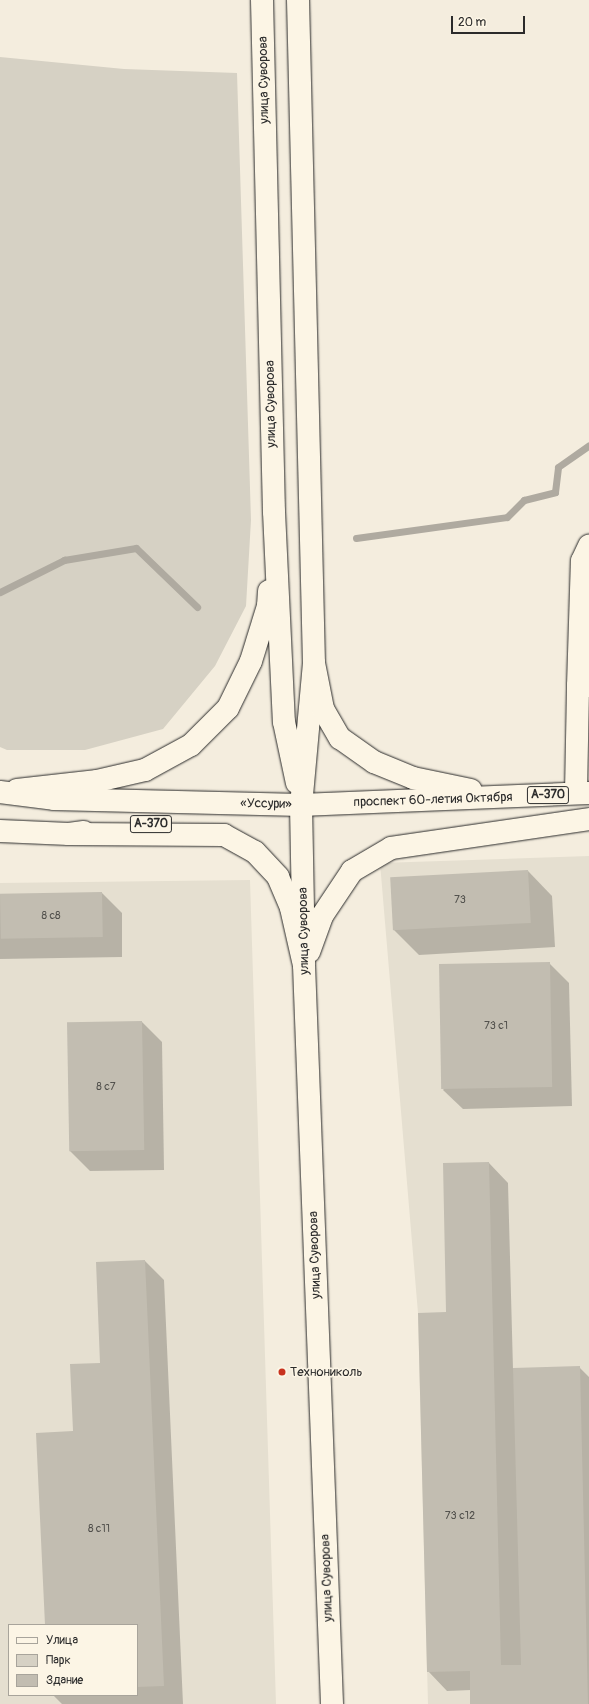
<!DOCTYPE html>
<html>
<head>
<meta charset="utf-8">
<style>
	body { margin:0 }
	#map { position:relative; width:589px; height:1704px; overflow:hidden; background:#f4edde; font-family:Pangolin,sans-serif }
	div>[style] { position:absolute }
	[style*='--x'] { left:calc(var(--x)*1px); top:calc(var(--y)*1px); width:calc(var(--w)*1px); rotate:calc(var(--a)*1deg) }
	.built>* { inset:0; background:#e5dfd0 }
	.green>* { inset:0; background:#d6d1c4 }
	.shadow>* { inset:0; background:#0003 }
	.stream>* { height:7px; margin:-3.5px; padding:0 3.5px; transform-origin:3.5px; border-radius:3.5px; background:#afaaa0 }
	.building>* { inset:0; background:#c2bdb1; transform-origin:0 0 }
	.roads { filter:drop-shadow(0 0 1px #2b2b2b) drop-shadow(0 0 1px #2b2b2b) }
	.minor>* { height:22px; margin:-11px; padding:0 11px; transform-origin:11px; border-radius:11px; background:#fcf5e5 }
	.major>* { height:22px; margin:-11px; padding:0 11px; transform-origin:11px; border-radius:11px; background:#fcf5e5 }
	.highway>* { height:22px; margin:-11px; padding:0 11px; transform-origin:11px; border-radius:11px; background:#fcf5e5 }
	.dots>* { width:11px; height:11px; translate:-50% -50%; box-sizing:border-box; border:2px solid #fcf5e5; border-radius:50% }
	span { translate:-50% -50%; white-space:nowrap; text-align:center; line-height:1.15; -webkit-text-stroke:3px #fcf5e5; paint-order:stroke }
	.number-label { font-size:11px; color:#51504c }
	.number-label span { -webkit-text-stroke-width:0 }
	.shield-label span { padding:1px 3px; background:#fcf5e5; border:1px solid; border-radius:3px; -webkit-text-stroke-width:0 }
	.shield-label { font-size:12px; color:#2b2b2b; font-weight:700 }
	.street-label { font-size:13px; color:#2b2b2b }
	.poi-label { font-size:13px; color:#2b2b2b }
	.left { translate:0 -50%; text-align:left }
	.legend { position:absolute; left:8px; top:1624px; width:130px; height:72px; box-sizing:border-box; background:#fcf5e5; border:1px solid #a8a49b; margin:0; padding:5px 7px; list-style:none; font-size:12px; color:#2b2b2b }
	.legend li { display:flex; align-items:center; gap:8px; height:20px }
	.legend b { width:20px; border:1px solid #a8a49b }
	.scale { position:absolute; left:451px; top:16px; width:74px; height:18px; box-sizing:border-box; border:2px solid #2b2b2b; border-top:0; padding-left:5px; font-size:12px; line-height:14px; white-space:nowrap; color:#2b2b2b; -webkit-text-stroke:3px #fcf5e5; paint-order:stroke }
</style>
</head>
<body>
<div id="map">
	<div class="built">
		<div style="clip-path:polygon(589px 856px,589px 1704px,428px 1704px,418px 1313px,380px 863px)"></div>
		<div style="clip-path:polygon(evenodd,250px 880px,276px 1704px,0 1704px,0 883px,250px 880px,9px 1625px,137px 1625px,137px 1695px,9px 1695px,9px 1625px)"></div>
	</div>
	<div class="green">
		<div style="clip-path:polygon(0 57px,124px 69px,237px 73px,251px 520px,246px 606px,215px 666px,163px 729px,85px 750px,7px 750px,0 747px)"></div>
	</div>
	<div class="shadow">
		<div style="clip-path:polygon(528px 871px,552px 896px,555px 947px,419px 955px,394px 930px)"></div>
		<div style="clip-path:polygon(102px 893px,122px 913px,122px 957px,0 959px,0 895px)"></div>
		<div style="clip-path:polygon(549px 963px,569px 983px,572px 1106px,463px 1109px,443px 1090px)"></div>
		<div style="clip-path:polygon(142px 1022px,162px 1042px,164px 1170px,90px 1171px,70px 1151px)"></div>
		<div style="clip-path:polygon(489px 1163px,508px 1183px,513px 1369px,579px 1367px,589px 1377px,589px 1704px,471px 1704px,471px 1690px,447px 1691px,428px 1671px,447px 1313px)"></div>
		<div style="clip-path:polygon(145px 1261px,164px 1280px,183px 1704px,62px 1704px,53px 1695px,137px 1695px,137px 1625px,46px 1625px,74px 1432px)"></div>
	</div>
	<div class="stream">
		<div style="--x:356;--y:538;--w:152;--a:-7.9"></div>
		<div style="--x:507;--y:517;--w:24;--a:-45"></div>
		<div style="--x:524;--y:500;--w:32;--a:-14"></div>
		<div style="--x:555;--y:492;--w:25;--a:-83"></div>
		<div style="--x:558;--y:467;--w:38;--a:-35"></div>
		<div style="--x:0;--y:592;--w:72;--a:-26.6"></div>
		<div style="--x:64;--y:560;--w:73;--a:-9.5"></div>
		<div style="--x:136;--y:548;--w:85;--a:44"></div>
	</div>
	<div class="building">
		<div style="left:528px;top:870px;width:53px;height:138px;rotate:87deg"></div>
		<div style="left:102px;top:892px;width:45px;height:102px;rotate:89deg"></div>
		<div style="left:550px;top:962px;width:125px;height:111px;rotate:89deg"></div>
		<div style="left:142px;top:1021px;width:129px;height:75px;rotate:89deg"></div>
		<div style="clip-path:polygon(489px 1162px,501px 1665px,521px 1665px,513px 1368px,580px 1366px,588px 1704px,470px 1704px,470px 1671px,427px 1672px,418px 1313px,446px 1312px,443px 1163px)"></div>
		<div style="clip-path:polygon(145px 1260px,164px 1686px,137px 1687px,137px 1625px,45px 1625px,36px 1433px,73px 1431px,70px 1364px,100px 1363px,96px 1262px)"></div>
	</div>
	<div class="roads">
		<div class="minor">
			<div style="--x:578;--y:686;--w:125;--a:-88.2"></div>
			<div style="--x:582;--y:561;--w:17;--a:-65"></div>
			<div style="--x:576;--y:793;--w:107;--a:-88.9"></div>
			<div style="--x:578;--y:686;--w:11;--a:0"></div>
		</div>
		<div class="major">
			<div style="--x:262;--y:0;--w:512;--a:88.66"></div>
			<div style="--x:274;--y:512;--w:210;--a:87.3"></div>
			<div style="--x:284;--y:722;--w:62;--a:78"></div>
			<div style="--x:298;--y:0;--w:663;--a:88.62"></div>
			<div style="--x:314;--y:663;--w:143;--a:95.2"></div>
			<div style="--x:301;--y:805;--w:160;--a:88.9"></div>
			<div style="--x:304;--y:965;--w:740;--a:87.83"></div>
			<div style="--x:17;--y:790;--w:81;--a:-6.4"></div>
			<div style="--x:97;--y:781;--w:49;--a:-12.9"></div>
			<div style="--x:145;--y:770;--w:52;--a:-28.5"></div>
			<div style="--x:191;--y:745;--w:52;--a:-45"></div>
			<div style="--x:228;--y:708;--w:52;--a:-63.9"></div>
			<div style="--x:251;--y:661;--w:58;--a:-72.8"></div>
			<div style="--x:268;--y:606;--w:15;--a:-86"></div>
			<div style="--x:309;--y:952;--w:38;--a:-70"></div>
			<div style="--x:322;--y:916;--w:54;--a:-56.3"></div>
			<div style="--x:352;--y:871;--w:45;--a:-30.5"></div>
			<div style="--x:391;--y:848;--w:200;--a:-8.3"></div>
		</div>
		<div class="highway">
			<div style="--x:314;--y:663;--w:47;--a:78.9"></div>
			<div style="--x:323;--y:709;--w:34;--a:60"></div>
			<div style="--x:340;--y:738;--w:42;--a:35.2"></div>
			<div style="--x:374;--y:762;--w:42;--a:22.3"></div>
			<div style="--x:413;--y:778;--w:59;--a:11.7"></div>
			<div style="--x:0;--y:792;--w:54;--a:7.4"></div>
			<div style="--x:54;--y:799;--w:247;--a:1.4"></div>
			<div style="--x:301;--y:805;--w:288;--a:-2.4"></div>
			<div style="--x:0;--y:831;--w:69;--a:2.5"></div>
			<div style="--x:69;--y:834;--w:15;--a:-8"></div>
			<div style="--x:69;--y:834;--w:155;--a:0.4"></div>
			<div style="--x:224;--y:835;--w:35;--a:29"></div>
			<div style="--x:255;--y:852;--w:34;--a:47"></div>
			<div style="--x:278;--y:877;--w:34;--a:67"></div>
			<div style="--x:291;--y:908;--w:58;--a:77.2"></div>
		</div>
	</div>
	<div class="dots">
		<div style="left:282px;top:1372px;background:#c8321e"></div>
	</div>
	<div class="number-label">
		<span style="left:460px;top:900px">73</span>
		<span style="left:51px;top:916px">8 с8</span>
		<span style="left:496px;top:1026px">73 с1</span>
		<span style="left:106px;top:1087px">8 с7</span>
		<span style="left:460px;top:1516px">73 с12</span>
		<span style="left:99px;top:1529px">8 с11</span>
	</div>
	<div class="shield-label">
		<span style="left:548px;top:795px">А-370</span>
		<span style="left:151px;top:824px">А-370</span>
	</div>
	<div class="street-label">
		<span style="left:264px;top:80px;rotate:-91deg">улица Суворова</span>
		<span style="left:271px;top:404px;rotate:-91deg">улица Суворова</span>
		<span style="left:433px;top:800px;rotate:-2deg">проспект 60-летия Октября</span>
		<span style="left:266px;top:804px;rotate:1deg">«Уссури»</span>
		<span style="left:304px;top:931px;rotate:-91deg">улица Суворова</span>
		<span style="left:315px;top:1255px;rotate:-92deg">улица Суворова</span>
		<span style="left:327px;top:1578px;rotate:-92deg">улица Суворова</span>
	</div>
	<div class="poi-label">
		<span class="left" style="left:290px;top:1372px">Технониколь</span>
	</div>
	<ul class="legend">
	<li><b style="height:5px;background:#fcf5e5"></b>Улица</li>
	<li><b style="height:11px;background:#d6d1c4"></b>Парк</li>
	<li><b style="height:11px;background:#c2bdb1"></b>Здание</li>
	</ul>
	<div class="scale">20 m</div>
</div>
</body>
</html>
